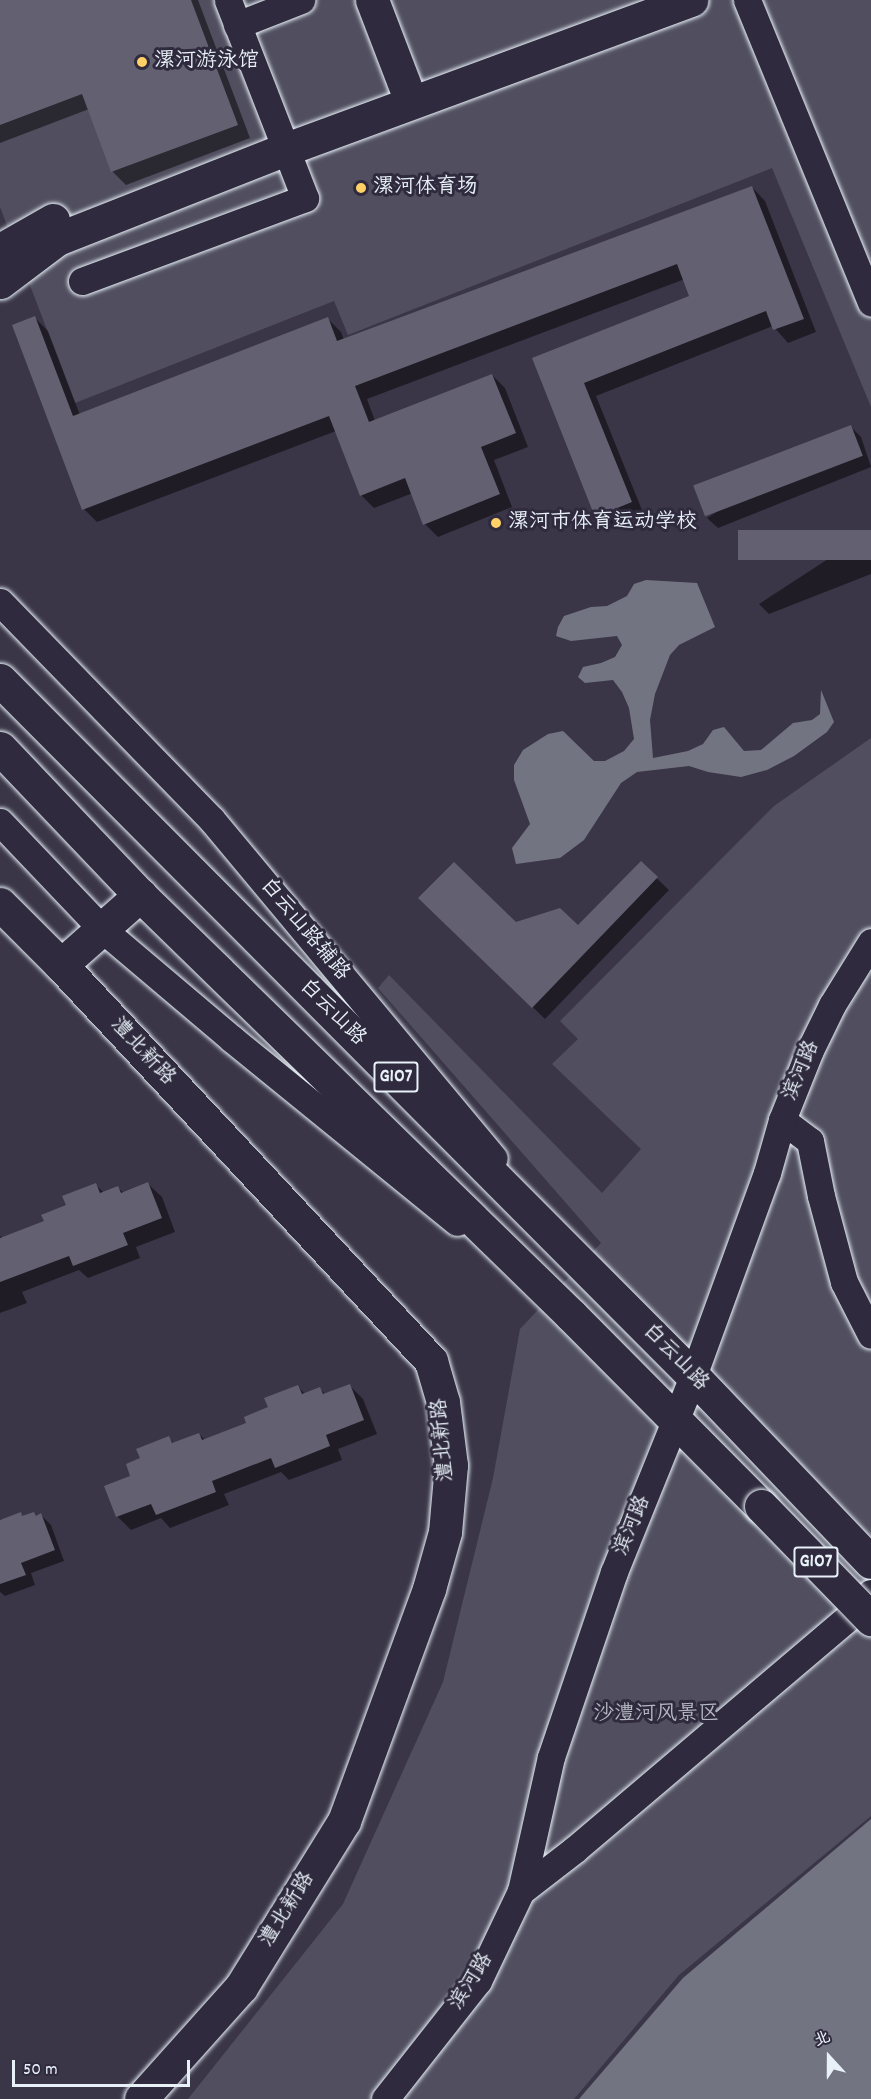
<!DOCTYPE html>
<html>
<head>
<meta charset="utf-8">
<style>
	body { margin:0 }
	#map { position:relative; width:871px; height:2099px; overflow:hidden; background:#3a3648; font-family:Dekko,"LXGW WenKai TC",sans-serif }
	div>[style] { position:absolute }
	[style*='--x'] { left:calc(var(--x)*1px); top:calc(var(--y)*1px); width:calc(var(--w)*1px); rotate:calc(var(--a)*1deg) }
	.green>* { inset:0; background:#504e5f }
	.water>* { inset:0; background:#737482 }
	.shadow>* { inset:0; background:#0007 }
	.building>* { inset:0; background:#636171; transform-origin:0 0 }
	.roads { filter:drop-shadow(0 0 2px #e8f1f8) drop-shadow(0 0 2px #e8f1f8) }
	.street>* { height:27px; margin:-13.5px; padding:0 13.5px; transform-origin:13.5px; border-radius:13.5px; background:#2f2a3d }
	.secondary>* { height:33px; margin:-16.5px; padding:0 16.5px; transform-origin:16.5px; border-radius:16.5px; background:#2f2a3d }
	.highway>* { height:33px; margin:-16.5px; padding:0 16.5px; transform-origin:16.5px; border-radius:16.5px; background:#2f2a3d }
	.bridges { filter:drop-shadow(0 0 2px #e8f1f8) drop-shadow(0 0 2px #e8f1f8) }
	.highway-bridge>* { height:33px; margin:-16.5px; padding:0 16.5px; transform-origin:16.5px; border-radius:16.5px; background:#2f2a3d }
	.dots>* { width:16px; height:16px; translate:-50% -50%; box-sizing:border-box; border:3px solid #2f2a3d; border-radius:50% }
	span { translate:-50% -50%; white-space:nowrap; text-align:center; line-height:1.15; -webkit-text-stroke:6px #2f2a3d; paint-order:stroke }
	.shield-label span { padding:2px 4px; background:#2f2a3d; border:2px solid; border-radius:4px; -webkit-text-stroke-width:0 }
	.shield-label { font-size:20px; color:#e8f1f8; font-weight:700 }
	.poi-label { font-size:21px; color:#e8f1f8 }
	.left { translate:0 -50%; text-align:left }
	.street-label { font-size:21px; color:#e8f1f8 }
	.park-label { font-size:21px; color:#b3b8c2 }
	.north { position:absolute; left:799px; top:2027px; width:60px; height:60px; -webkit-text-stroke:4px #2f2a3d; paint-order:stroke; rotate:339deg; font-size:16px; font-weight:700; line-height:24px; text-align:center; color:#e8f1f8 }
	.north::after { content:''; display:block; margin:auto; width:21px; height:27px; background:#e8f1f8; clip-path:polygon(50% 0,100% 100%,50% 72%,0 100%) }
	.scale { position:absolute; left:12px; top:2060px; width:178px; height:27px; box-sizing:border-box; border:3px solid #e8f1f8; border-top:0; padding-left:8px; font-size:18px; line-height:21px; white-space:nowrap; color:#e8f1f8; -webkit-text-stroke:4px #2f2a3d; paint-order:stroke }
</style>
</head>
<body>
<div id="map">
	<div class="green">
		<div style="clip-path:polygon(0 0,871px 0,871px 407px,772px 168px,348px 335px,334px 301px,75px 403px,0 207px)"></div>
		<div style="clip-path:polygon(871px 738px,871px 1816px,679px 1975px,574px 2099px,188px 2099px,343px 1904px,443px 1682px,493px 1478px,520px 1329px,601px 1243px,378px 988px,389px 975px,602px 1193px,641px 1149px,552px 1064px,578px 1039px,560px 1021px,774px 806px)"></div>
	</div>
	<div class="water">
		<div style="clip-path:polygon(646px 580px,697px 583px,715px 627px,679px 645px,670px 655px,655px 694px,650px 720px,653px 758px,688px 751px,703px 744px,713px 730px,724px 727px,744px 751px,761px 750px,793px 723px,812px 720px,820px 714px,821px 690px,834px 722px,827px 732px,794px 756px,767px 770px,741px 777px,708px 772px,689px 766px,637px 772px,621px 783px,584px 840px,560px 858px,516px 864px,512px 848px,530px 824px,514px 780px,514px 765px,523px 750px,548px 734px,563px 731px,594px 761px,605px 761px,624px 751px,634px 739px,629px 708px,622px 692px,613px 680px,585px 683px,578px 677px,583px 667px,601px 663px,615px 657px,622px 645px,617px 636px,571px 641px,556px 636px,558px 627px,564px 616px,591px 607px,607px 606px,627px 596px,634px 584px)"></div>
		<div style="clip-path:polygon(871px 1819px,871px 2099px,579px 2099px,683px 1978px)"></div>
	</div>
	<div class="shadow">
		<div style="clip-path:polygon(0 0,198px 0,250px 138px,126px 185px,113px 172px,89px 109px,0 143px)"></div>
		<div style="clip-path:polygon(752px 187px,765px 201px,816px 332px,788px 343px,773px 326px,596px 396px,644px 515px,609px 529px,596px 516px,534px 359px,691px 297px,685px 279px,367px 399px,375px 421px,492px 375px,505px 388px,528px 447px,494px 460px,512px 507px,438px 537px,425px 524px,413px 493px,374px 508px,361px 495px,336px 431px,97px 522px,84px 509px,35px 318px,48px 331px,80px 415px,328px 319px,341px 332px,344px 340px)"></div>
		<div style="clip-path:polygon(851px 427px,861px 437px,871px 467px,718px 528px,707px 518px)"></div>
		<div style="clip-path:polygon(871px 531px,871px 574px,769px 614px,759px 604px)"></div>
		<div style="clip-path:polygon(641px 863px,669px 890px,545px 1019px,420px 898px,516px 924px,578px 927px)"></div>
		<div style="clip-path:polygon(148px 1184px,162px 1197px,175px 1232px,136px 1247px,140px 1258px,88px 1278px,79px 1270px,22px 1292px,27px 1303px,0 1313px,0 1236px,3px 1238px,45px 1222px,96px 1185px,104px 1193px,118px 1188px,124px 1193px)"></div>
		<div style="clip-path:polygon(350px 1386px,363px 1399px,377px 1434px,338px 1449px,342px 1460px,289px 1480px,281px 1472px,224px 1494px,229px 1505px,170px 1528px,161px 1518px,131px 1530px,117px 1516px,106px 1486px,132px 1476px,142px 1459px,169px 1438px,174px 1444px,199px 1434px,205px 1440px,248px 1424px,298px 1387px,306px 1395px,320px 1389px,326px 1395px)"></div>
		<div style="clip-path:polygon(34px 1513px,37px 1517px,41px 1515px,51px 1525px,64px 1561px,31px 1573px,35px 1585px,5px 1596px,0 1592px,0 1519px,2px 1521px,20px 1514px,23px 1517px)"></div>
	</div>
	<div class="building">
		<div style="clip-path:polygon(0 0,191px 0,238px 125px,111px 172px,82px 94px,0 125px)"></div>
		<div style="clip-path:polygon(752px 186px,804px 319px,773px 330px,766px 311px,584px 383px,632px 502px,595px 517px,532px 358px,689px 296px,677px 264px,355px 386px,369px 422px,492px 374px,516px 433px,481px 447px,500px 494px,423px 525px,405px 478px,360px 496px,329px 416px,82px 510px,12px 325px,35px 316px,73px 416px,328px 317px,337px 341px)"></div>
		<div style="left:851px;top:425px;width:33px;height:169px;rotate:69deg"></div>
		<div style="left:871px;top:530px;width:30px;height:133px;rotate:90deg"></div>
		<div style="clip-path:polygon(641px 861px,658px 877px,532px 1008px,418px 898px,454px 862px,516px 922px,560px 908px,578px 925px)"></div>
		<div style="clip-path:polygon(148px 1182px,162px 1218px,123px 1233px,128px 1245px,73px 1266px,69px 1256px,0 1282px,0 1238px,44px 1221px,41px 1215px,66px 1205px,62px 1196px,96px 1183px,100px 1193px,118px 1186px,121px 1193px)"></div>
		<div style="clip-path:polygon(350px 1384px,364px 1420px,326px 1435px,330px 1446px,275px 1468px,271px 1458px,212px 1481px,216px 1492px,156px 1515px,151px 1504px,116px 1517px,104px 1486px,130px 1476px,126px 1464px,140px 1458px,136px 1449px,169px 1436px,172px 1443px,199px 1433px,202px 1440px,246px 1423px,244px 1417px,268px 1407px,264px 1398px,298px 1385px,302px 1394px,320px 1387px,323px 1394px)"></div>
		<div style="clip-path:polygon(21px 1512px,22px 1516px,34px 1512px,36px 1516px,41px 1513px,55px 1550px,21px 1563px,26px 1575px,0 1584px,0 1520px)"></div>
	</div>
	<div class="roads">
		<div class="street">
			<div style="--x:747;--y:0;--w:327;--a:67.7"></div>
			<div style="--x:237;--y:25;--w:69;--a:-21.3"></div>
			<div style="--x:82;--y:281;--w:238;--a:-20.4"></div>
			<div style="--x:305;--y:198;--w:212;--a:-111.3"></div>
			<div style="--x:0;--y:602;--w:304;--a:45.8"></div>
			<div style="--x:212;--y:820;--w:440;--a:50.2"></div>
			<div style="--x:0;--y:822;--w:148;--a:46.4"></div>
			<div style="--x:102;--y:929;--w:170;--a:40.2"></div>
			<div style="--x:232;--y:1039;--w:290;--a:39.1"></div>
			<div style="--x:782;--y:1120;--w:35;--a:37"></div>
			<div style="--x:810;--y:1141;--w:56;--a:78.7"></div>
			<div style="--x:821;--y:1196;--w:89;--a:75"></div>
			<div style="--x:844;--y:1282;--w:59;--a:63"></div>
			<div style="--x:521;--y:1891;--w:67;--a:-37.7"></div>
			<div style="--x:574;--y:1850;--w:362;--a:-40.3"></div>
			<div style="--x:850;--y:1616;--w:31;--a:-48"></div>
			<div style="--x:385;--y:2099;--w:150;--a:-51.8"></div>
			<div style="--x:478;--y:1981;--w:100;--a:-64.5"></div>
			<div style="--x:521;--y:1891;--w:137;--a:-77.4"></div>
			<div style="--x:551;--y:1757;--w:195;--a:-71.2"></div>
			<div style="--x:614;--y:1572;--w:211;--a:-68"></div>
			<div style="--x:693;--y:1376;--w:216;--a:-70"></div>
			<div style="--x:767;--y:1173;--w:55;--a:-74.2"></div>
			<div style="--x:782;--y:1120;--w:75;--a:-68.2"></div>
			<div style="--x:810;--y:1050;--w:50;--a:-63.9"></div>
			<div style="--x:832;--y:1005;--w:74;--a:-58.2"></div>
		</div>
		<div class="secondary">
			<div style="--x:372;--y:0;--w:92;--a:69"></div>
			<div style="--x:0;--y:250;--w:61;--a:-29.5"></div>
			<div style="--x:0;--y:282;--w:71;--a:-37"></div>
			<div style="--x:57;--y:239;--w:246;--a:-21.5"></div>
			<div style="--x:286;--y:149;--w:432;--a:-20.2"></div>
			<div style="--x:0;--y:904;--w:86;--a:45"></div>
			<div style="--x:61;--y:965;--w:542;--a:46.94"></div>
			<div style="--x:431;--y:1361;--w:43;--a:73.7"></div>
			<div style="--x:443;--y:1402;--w:64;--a:82.8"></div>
			<div style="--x:451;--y:1465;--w:67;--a:95.1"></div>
			<div style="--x:445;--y:1532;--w:59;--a:105.7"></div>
			<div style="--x:429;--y:1589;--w:247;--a:110.1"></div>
			<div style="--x:344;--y:1821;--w:195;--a:121.8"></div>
			<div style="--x:241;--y:1987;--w:150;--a:131.8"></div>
			<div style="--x:61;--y:965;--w:106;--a:-41.5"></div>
		</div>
		<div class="highway">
			<div style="--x:0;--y:680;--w:982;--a:45.12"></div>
			<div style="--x:693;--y:1376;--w:257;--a:46.3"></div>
			<div style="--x:0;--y:748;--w:203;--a:46.4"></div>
			<div style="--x:140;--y:895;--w:602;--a:44.26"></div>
			<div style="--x:571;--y:1315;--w:269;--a:45.2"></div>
		</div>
	</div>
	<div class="bridges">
		<div class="highway-bridge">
			<div style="--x:761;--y:1506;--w:158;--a:45.8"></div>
		</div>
	</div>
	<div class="dots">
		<div style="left:142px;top:62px;background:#ffd166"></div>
		<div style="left:361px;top:188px;background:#ffd166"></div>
		<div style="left:496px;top:523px;background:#ffd166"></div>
	</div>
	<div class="shield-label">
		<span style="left:396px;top:1077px">G107</span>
		<span style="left:816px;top:1562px">G107</span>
	</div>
	<div class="poi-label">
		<span class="left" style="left:154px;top:62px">漯河游泳馆</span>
		<span class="left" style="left:373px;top:188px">漯河体育场</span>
		<span class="left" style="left:508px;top:523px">漯河市体育运动学校</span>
	</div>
	<div class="street-label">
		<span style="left:304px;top:930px;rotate:50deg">白云山路辅路</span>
		<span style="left:332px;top:1013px;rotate:45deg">白云山路</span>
		<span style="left:142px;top:1052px;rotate:47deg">澧北新路</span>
		<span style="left:802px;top:1071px;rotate:-67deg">滨河路</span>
		<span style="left:675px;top:1358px;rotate:46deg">白云山路</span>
		<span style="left:444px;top:1440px;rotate:-95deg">澧北新路</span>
		<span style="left:633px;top:1526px;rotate:-67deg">滨河路</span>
		<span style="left:288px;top:1910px;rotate:-58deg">澧北新路</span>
		<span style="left:472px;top:1982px;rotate:-58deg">滨河路</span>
	</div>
	<div class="park-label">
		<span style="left:656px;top:1715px">沙澧河风景区</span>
	</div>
	<div class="north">北</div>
	<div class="scale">50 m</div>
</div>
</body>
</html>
